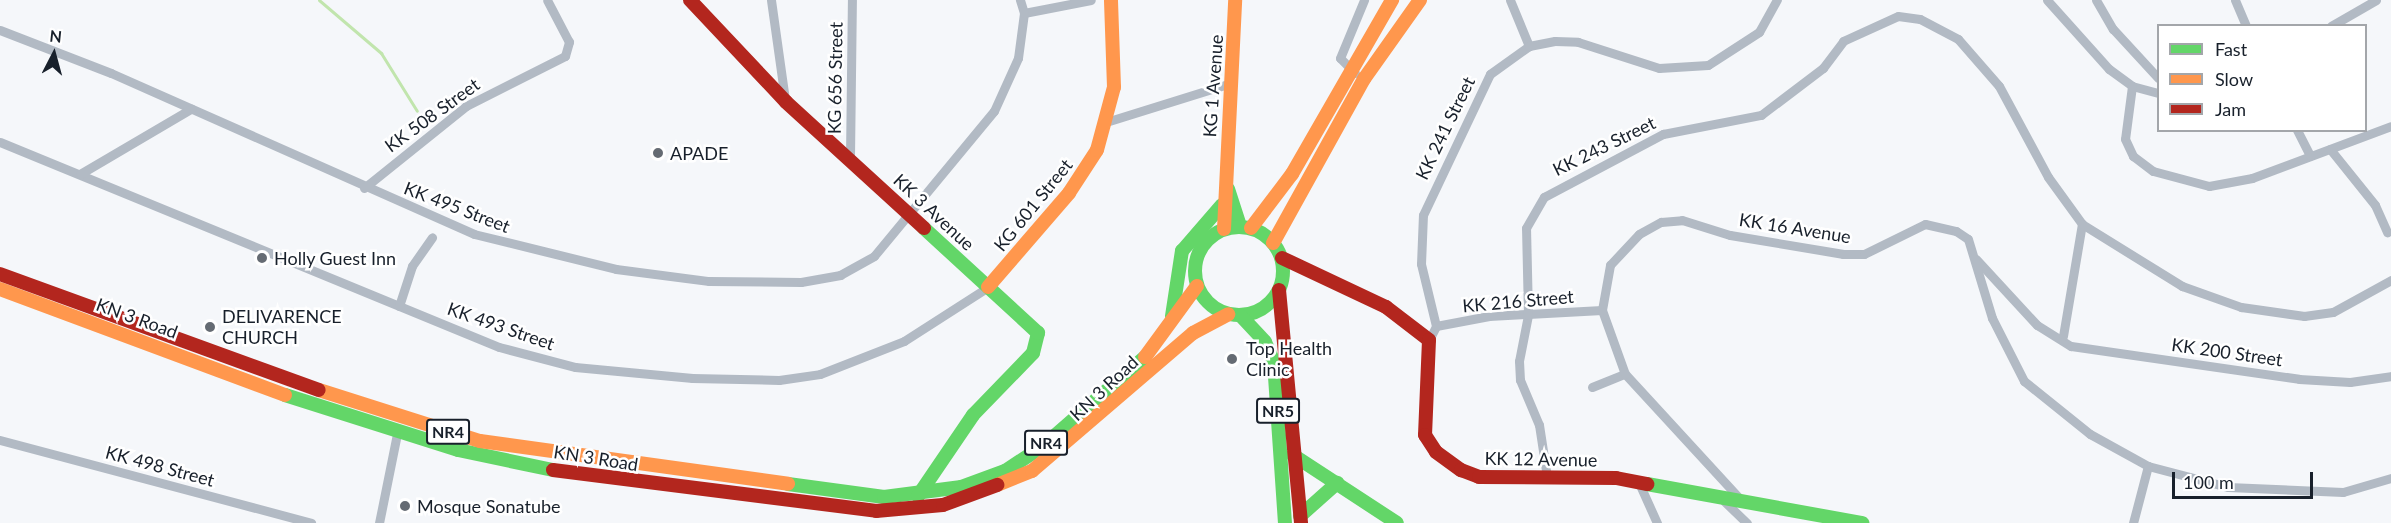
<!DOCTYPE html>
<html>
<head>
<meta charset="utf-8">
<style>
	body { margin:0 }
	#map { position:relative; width:2391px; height:523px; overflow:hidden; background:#f5f7fa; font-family:Lato,sans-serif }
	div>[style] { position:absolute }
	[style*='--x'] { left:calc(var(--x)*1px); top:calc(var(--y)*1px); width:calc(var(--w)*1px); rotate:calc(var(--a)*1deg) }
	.stream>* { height:3px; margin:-1.5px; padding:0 1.5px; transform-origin:1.5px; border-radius:1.5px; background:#c1e5ad }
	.street>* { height:9px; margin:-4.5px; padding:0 4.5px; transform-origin:4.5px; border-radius:4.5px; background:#b2bac4 }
	.fast>* { height:14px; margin:-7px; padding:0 7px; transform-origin:7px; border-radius:7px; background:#63d668 }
	.fast>.ring { margin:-7px; padding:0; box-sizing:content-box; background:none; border:14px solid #63d668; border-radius:50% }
	.slow>* { height:14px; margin:-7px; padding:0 7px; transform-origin:7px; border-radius:7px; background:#ff974d }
	.jam>* { height:14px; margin:-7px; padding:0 7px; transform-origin:7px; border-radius:7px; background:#b3261e }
	.dots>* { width:16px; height:16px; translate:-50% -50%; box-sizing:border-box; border:3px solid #fff; border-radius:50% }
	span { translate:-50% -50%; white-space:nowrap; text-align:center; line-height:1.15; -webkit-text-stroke:5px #fff; paint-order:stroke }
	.shield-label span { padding:2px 4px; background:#fff; border:2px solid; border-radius:4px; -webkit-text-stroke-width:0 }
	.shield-label { font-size:16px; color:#18202b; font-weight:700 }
	.street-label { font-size:18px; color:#18202b }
	.poi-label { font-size:18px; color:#18202b }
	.left { translate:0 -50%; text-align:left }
	.legend { position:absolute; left:2157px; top:24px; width:210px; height:108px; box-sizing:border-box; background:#fff; border:2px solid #a3a6aa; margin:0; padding:8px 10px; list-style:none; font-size:18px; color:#18202b }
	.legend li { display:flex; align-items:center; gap:12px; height:30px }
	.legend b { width:30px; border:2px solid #a3a6aa }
	.north { position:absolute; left:24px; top:24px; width:60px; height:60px; -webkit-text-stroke:4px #fff; paint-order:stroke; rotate:6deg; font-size:16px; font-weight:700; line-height:24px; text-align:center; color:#18202b }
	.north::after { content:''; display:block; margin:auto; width:21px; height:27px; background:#18202b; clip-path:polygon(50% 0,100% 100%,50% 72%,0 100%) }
	.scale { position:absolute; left:2172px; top:472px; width:141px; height:27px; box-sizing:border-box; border:3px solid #18202b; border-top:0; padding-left:8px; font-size:18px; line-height:21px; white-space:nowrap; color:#18202b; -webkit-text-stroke:4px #fff; paint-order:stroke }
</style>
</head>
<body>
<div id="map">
	<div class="stream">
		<div style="--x:319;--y:0;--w:82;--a:40.5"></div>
		<div style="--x:381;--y:53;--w:68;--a:58.2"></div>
	</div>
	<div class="street">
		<div style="--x:771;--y:0;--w:101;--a:82"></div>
		<div style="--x:1510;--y:0;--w:50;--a:67.6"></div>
		<div style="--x:2047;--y:0;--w:93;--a:48.1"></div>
		<div style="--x:2109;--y:69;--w:29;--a:36"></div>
		<div style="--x:2132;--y:86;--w:27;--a:15"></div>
		<div style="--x:2096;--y:0;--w:34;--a:60"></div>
		<div style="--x:2113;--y:29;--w:67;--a:47.4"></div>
		<div style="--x:2235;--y:0;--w:28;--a:67"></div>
		<div style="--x:1024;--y:13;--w:68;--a:-11"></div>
		<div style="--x:2331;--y:26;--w:52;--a:-30"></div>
		<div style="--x:0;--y:30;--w:119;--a:21.2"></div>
		<div style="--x:111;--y:73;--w:397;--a:23.9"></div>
		<div style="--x:474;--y:234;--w:146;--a:13.8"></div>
		<div style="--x:616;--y:269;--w:94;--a:7.4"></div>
		<div style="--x:709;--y:281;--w:92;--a:0.6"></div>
		<div style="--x:801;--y:282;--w:40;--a:-10"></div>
		<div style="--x:840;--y:275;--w:39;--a:-29"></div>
		<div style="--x:874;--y:256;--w:188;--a:-50.4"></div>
		<div style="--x:994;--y:111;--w:58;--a:-65.6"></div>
		<div style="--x:1018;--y:58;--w:45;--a:-82.4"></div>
		<div style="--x:1024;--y:13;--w:14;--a:-107"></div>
		<div style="--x:1355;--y:73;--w:21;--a:-135"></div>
		<div style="--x:1340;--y:58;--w:63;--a:-67.5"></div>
		<div style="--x:2132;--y:86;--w:53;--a:97.5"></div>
		<div style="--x:2125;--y:139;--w:19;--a:65"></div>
		<div style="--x:2133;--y:156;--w:25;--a:37"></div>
		<div style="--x:2153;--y:171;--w:58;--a:15"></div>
		<div style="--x:2209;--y:186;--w:44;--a:-10.5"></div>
		<div style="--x:2252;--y:178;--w:148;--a:-20.5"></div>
		<div style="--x:1106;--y:122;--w:131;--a:-17.3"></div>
		<div style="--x:2297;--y:130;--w:29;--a:63"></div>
		<div style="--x:0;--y:142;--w:539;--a:22.33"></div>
		<div style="--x:499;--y:347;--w:79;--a:14.7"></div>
		<div style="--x:575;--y:367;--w:118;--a:5.4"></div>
		<div style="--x:692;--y:378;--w:87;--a:1.3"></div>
		<div style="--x:779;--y:380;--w:41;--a:-8.3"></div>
		<div style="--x:820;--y:374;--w:90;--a:-21.4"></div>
		<div style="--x:904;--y:341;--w:100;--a:-32.7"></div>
		<div style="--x:2330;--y:149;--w:72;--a:51.2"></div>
		<div style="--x:2375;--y:205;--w:30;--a:66"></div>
		<div style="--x:850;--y:157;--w:157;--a:-89.3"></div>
		<div style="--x:80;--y:174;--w:129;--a:-30.4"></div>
		<div style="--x:364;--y:188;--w:131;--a:-38.8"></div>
		<div style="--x:466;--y:106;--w:111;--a:-26.8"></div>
		<div style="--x:565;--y:56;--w:15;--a:-74"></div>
		<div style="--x:569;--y:42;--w:47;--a:-117.6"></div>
		<div style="--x:1976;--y:259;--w:90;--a:47.3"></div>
		<div style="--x:2037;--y:325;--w:40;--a:32"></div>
		<div style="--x:2071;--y:346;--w:230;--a:8.2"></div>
		<div style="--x:2299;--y:379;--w:51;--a:3.4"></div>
		<div style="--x:2350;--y:382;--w:41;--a:-8.3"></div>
		<div style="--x:399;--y:306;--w:42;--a:-72"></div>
		<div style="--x:412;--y:266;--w:35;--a:-55"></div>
		<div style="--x:1436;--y:326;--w:54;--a:-10.7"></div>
		<div style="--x:1489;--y:316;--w:113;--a:-3"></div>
		<div style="--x:2063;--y:336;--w:114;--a:-80.4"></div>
		<div style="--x:1429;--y:340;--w:16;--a:-63"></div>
		<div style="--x:1436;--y:326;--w:64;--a:-103.6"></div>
		<div style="--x:1421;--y:264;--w:49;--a:-87.7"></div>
		<div style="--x:1423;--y:215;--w:156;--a:-64.6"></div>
		<div style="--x:1490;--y:74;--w:48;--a:-35.7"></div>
		<div style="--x:1529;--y:46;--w:26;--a:-11"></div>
		<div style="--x:1555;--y:41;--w:23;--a:2"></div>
		<div style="--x:1578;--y:42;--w:85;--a:17.8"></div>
		<div style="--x:1659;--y:68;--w:49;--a:-3.5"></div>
		<div style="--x:1708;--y:65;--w:61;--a:-32.9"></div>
		<div style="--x:1759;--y:32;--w:37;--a:-61"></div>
		<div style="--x:1592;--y:387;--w:35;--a:-22"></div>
		<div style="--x:0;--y:440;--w:322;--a:14.9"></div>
		<div style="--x:1547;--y:477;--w:53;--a:-98.7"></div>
		<div style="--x:1539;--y:425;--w:49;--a:-112.9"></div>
		<div style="--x:1520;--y:380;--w:19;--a:-93"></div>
		<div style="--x:1519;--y:361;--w:47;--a:-78.9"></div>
		<div style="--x:1528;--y:315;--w:87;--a:-91.3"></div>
		<div style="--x:1526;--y:228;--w:36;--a:-60"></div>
		<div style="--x:1544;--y:197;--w:135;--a:-27.9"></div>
		<div style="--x:1663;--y:134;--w:100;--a:-11"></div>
		<div style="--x:1761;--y:115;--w:78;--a:-37.2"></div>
		<div style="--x:1823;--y:68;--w:34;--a:-53"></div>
		<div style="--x:1843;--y:41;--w:60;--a:-24.4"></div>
		<div style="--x:1898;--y:16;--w:22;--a:8"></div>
		<div style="--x:1920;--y:19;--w:43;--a:27.8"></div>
		<div style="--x:1958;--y:39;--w:62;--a:48.9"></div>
		<div style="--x:1999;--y:86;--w:103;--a:61.7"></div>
		<div style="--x:2048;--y:177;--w:58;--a:54.1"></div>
		<div style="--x:2082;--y:224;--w:118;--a:31.8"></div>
		<div style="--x:2182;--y:286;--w:63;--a:19.6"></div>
		<div style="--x:2241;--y:307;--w:64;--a:8.1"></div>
		<div style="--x:2304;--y:316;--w:29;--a:-8"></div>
		<div style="--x:2333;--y:312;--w:66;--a:-28.9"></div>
		<div style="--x:1639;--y:483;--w:44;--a:65.8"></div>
		<div style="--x:1741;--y:500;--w:171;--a:-132.6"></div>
		<div style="--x:1625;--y:374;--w:68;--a:-109.8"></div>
		<div style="--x:1602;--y:310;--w:46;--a:-79.9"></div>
		<div style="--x:1610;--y:265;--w:42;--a:-46.9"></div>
		<div style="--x:1639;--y:234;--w:25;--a:-29"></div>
		<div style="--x:1661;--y:222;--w:21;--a:-5"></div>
		<div style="--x:1682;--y:220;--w:50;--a:17.4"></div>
		<div style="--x:1730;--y:235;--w:115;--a:9.5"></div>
		<div style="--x:1843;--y:254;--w:21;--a:0"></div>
		<div style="--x:1864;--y:254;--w:68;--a:-26.2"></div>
		<div style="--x:1925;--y:224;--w:32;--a:13"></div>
		<div style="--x:1956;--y:231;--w:14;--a:34"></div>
		<div style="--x:1968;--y:239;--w:83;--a:73.1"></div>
		<div style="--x:1992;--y:318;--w:71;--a:63.1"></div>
		<div style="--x:2024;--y:381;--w:85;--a:38.8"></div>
		<div style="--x:2090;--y:434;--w:66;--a:28.9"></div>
		<div style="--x:2148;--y:466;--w:83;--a:14.7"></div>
		<div style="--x:2228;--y:487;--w:115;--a:2.5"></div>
		<div style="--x:2343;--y:492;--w:50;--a:-16.3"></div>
		<div style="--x:1724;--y:501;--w:32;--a:44"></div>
		<div style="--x:379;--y:523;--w:96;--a:-78.6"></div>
		<div style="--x:2133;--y:523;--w:59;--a:-75.3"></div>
	</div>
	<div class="fast">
		<div style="--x:1228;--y:189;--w:39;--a:72"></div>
		<div class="ring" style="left:1195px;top:227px;width:74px;height:74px"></div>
		<div style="--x:1172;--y:316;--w:66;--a:-81.3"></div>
		<div style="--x:1182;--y:251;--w:61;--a:-49"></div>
		<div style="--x:1241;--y:316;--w:35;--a:47"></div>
		<div style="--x:1265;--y:342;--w:22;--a:66"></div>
		<div style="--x:1274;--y:362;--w:161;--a:86.1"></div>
		<div style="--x:285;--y:395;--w:182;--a:17.6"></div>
		<div style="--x:458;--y:450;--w:97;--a:11.9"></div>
		<div style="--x:1293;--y:455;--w:124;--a:33.2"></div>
		<div style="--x:788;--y:484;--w:97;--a:7.7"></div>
		<div style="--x:884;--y:497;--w:78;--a:-7.4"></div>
		<div style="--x:961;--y:487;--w:47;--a:-20"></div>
		<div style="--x:1005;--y:471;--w:45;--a:-33.3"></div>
		<div style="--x:1043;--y:446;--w:135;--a:-41.1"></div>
		<div style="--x:1647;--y:484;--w:219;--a:10.3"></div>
		<div style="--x:918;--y:496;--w:98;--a:-55.8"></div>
		<div style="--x:973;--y:415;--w:86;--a:-45.9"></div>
		<div style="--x:1033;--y:353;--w:21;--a:-76"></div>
		<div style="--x:1038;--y:333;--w:155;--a:-137.4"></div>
		<div style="--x:1300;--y:516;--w:50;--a:-41.7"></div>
	</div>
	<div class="slow">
		<div style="--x:1251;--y:228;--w:68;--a:-52.8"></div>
		<div style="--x:1292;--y:174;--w:201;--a:-60.1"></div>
		<div style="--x:1224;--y:229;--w:229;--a:-87.2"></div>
		<div style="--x:1273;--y:243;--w:188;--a:-61"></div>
		<div style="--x:1364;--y:79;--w:97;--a:-54.7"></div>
		<div style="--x:988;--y:287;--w:124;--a:-49.2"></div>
		<div style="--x:1069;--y:193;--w:51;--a:-56.9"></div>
		<div style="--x:1097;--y:150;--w:65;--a:-74.9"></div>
		<div style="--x:1114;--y:87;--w:87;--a:-92"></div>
		<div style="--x:0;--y:289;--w:304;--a:20.4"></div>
		<div style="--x:1145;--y:357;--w:88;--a:-53.8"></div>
		<div style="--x:319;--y:390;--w:169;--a:17.6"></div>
		<div style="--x:480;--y:441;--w:311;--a:7.9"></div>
		<div style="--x:997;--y:485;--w:38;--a:-22"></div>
		<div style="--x:1032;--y:471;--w:212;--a:-40.6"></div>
		<div style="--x:1193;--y:333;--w:40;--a:-28"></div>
	</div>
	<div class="jam">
		<div style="--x:690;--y:0;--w:140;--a:46.7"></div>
		<div style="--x:786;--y:102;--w:187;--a:42.4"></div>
		<div style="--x:1282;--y:258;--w:115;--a:25.2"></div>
		<div style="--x:1386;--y:307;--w:54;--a:37.5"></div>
		<div style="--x:1429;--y:340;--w:95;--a:92.4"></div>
		<div style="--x:1425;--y:435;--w:20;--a:57"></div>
		<div style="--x:1436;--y:452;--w:31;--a:36"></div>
		<div style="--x:1461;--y:470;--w:19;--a:21"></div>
		<div style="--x:1479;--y:477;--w:137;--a:0.4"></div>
		<div style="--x:1616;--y:478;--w:32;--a:11"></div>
		<div style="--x:0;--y:274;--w:339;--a:20"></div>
		<div style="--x:1279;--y:290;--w:234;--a:84.6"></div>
		<div style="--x:553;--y:470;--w:326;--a:7.2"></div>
		<div style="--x:876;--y:511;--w:67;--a:-5.1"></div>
		<div style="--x:943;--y:505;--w:58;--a:-20.3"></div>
	</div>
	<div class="dots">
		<div style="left:658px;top:153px;background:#656b73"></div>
		<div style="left:262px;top:258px;background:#656b73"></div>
		<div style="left:210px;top:327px;background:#656b73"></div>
		<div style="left:1232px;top:359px;background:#656b73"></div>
		<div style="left:405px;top:506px;background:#656b73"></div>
	</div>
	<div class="shield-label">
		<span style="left:1278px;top:411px">NR5</span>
		<span style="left:448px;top:432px">NR4</span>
		<span style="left:1046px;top:443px">NR4</span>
	</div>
	<div class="street-label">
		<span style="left:835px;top:78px;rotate:-89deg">KG 656 Street</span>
		<span style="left:1213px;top:86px;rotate:-86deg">KG 1 Avenue</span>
		<span style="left:432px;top:115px;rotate:-36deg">KK 508 Street</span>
		<span style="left:1445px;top:128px;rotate:-64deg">KK 241 Street</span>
		<span style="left:1604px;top:146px;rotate:-26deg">KK 243 Street</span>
		<span style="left:1033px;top:205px;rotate:-51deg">KG 601 Street</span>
		<span style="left:457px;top:207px;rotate:21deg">KK 495 Street</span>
		<span style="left:934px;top:212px;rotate:43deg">KK 3 Avenue</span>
		<span style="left:1795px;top:228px;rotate:9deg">KK 16 Avenue</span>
		<span style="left:1518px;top:301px;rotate:-5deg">KK 216 Street</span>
		<span style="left:137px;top:318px;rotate:20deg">KN 3 Road</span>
		<span style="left:501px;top:326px;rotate:19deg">KK 493 Street</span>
		<span style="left:2227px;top:352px;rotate:8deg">KK 200 Street</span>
		<span style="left:1104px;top:388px;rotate:-43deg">KN 3 Road</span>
		<span style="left:596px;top:458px;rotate:9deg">KN 3 Road</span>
		<span style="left:1541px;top:459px;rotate:1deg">KK 12 Avenue</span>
		<span style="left:160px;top:466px;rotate:15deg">KK 498 Street</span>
	</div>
	<div class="poi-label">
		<span class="left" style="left:670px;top:153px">APADE</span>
		<span class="left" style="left:274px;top:258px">Holly Guest Inn</span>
		<span class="left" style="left:222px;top:327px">DELIVARENCE<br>CHURCH</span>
		<span class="left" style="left:1246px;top:359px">Top Health<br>Clinic</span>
		<span class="left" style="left:417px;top:506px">Mosque Sonatube</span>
	</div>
	<ul class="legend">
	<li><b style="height:8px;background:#63d668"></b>Fast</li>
	<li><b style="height:8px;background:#ff974d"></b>Slow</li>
	<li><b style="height:8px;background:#b3261e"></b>Jam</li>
	</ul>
	<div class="north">N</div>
	<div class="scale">100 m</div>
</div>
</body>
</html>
